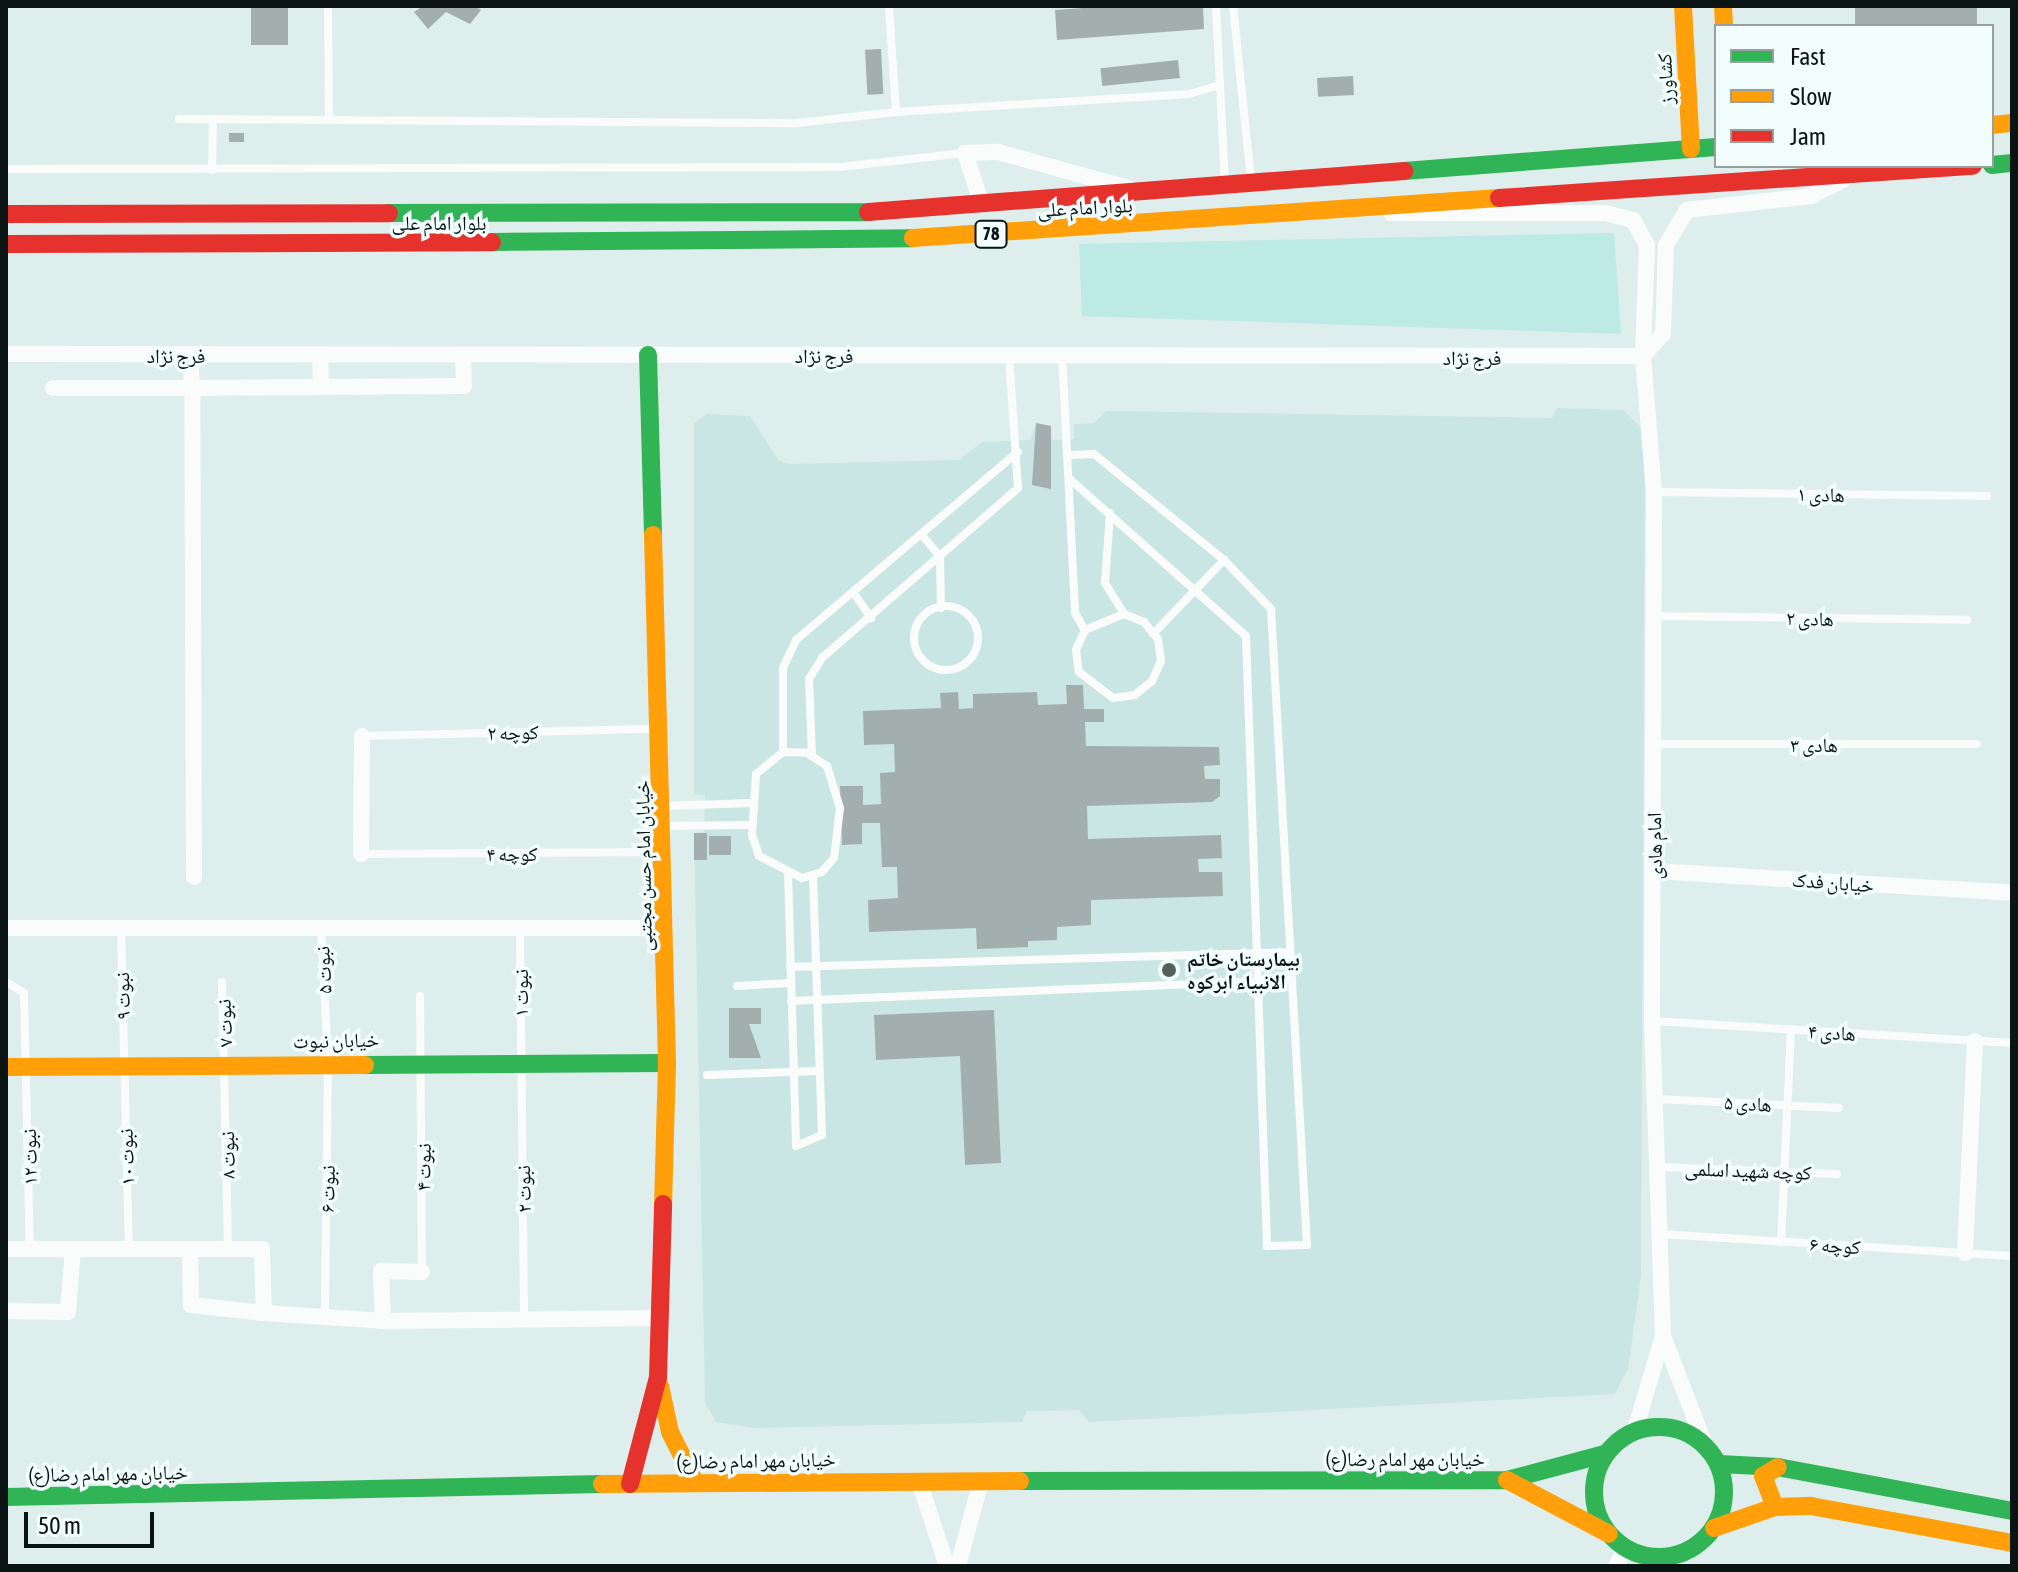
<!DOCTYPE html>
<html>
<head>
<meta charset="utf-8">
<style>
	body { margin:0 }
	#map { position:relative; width:2018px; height:1572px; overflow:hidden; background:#deeeec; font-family:"Asap Condensed","Noto Naskh Arabic",sans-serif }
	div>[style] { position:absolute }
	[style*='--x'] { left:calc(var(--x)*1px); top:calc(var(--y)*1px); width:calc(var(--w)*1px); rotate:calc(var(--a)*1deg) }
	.built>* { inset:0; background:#cae6e4 }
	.green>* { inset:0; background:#beeae6 }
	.building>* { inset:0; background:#a3afae; transform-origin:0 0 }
	.lane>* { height:8px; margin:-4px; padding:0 4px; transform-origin:4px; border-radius:4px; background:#fafcfc }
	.lane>.ring { margin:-4px; padding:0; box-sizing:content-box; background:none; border:8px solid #fafcfc; border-radius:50% }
	.street>* { height:16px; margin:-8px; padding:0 8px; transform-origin:8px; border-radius:8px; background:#fafcfc }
	.fast>* { height:18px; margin:-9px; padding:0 9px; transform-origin:9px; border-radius:9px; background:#30b455 }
	.fast>.ring { margin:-9px; padding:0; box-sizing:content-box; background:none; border:18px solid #30b455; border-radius:50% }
	.slow>* { height:18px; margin:-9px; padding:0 9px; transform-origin:9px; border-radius:9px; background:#ff9f0a }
	.jam>* { height:18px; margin:-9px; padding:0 9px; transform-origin:9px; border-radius:9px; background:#e5322d }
	.dots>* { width:22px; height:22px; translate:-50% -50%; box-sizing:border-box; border:4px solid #f2fefd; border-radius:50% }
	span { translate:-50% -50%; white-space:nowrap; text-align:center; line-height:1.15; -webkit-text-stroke:7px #f2fefd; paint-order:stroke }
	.shield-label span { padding:2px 6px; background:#f2fefd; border:2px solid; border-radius:6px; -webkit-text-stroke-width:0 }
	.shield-label { font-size:18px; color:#091413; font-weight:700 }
	.street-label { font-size:20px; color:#091413 }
	.poi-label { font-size:20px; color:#091413; font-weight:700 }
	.left { translate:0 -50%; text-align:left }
	.frame { position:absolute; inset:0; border:8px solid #091413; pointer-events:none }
	.legend { position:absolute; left:1714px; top:24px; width:280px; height:144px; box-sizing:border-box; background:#f2fefd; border:2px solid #95a09f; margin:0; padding:10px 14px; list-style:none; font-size:24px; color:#091413 }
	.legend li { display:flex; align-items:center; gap:16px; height:40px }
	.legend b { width:40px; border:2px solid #95a09f }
	.scale { position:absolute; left:24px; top:1512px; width:130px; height:36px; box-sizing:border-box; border:4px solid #091413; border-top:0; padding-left:10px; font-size:24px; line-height:28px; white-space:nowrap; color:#091413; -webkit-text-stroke:6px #f2fefd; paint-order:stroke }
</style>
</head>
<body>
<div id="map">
	<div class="built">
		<div style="clip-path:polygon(1557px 408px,1623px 410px,1645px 432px,1641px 1276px,1628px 1369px,1615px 1394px,1089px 1422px,1079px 1410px,1027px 1411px,1022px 1422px,754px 1428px,716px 1422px,705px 1402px,694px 833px,704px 832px,705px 795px,694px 794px,694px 423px,707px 414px,750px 416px,778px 460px,789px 464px,959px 460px,982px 442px,1030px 440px,1036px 423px,1051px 426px,1052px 440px,1074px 439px,1074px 424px,1094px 423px,1106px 411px,1552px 418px)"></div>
	</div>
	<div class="green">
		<div style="clip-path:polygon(1614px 233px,1621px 334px,1082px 316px,1079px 244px)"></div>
	</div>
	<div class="building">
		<div style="left:251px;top:6px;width:37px;height:39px"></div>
		<div style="clip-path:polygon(423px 6px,475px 6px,481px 10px,470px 24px,446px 12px,428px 29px,414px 12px)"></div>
		<div style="clip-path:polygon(1112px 6px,1203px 6px,1204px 29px,1057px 40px,1055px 10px)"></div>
		<div style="left:1855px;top:6px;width:122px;height:20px"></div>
		<div style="left:881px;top:49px;width:45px;height:16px;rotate:87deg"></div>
		<div style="left:1178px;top:60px;width:18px;height:78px;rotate:84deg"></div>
		<div style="left:1353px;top:76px;width:19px;height:36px;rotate:87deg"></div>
		<div style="left:229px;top:133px;width:15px;height:9px"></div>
		<div style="clip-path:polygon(1036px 423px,1051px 426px,1051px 489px,1032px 485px)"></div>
		<div style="clip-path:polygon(1066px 685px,1083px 685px,1084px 709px,1104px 709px,1104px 722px,1085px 722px,1086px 746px,1219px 747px,1220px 765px,1204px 766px,1205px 779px,1220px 779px,1220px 796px,1212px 802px,1087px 806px,1088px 839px,1221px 835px,1222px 858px,1198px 859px,1199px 872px,1222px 872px,1223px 896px,1091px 900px,1091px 925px,1057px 927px,1057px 940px,1028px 941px,1028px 947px,977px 949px,976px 928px,869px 932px,868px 900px,898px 898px,897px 867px,882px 867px,880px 823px,862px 823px,862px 844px,842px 845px,840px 786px,863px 786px,863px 805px,881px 804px,880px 773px,895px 772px,894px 744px,864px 745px,863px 711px,941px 708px,940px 693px,958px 692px,959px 709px,973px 708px,973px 694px,1037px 692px,1038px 705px,1067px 704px)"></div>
		<div style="left:694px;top:833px;width:13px;height:27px"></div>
		<div style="left:709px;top:836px;width:22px;height:19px"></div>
		<div style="clip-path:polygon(729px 1008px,761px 1008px,761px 1024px,749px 1024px,761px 1058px,729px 1058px)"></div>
		<div style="clip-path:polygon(994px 1010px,1001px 1163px,965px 1165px,960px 1056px,876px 1060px,874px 1015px)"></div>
	</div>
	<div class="lane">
		<div style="--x:1216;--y:6;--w:175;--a:87.1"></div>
		<div style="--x:1233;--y:6;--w:175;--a:84.1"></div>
		<div style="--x:896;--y:112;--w:294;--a:-3.5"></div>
		<div style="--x:1189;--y:94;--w:32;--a:-16"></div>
		<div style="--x:179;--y:119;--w:150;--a:0.4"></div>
		<div style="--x:329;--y:120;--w:114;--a:-90.5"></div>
		<div style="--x:329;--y:120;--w:468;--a:0.4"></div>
		<div style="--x:797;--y:123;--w:100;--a:-6.3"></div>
		<div style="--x:896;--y:112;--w:106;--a:-93.8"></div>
		<div style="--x:6;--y:169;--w:834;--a:-0.14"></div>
		<div style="--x:840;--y:167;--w:126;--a:-6.4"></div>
		<div style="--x:212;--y:170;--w:51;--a:-88.9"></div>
		<div style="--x:1062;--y:354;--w:259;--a:87.1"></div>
		<div style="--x:1075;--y:613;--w:20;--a:60"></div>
		<div style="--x:1068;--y:455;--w:26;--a:-2"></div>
		<div style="--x:1094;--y:454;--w:168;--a:39.2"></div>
		<div style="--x:1224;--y:560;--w:68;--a:46.2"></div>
		<div style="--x:1271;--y:609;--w:637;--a:86.76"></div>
		<div style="--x:1307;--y:1245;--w:40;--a:178.6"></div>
		<div style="--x:1267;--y:1246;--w:610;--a:-91.97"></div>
		<div style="--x:1246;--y:636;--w:236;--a:-138.3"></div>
		<div style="--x:1654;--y:492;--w:333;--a:0.7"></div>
		<div style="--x:1110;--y:513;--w:70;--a:94.1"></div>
		<div style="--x:1105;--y:583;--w:36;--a:58"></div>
		<div style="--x:1124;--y:614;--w:22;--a:22"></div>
		<div style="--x:1144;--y:622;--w:22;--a:51"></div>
		<div style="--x:1158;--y:639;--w:22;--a:82"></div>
		<div style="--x:1161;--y:661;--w:22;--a:114"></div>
		<div style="--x:1152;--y:681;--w:22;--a:141"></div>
		<div style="--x:1135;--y:695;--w:22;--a:172"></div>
		<div style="--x:1113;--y:698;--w:43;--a:-142.6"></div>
		<div style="--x:1079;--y:672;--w:22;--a:-98"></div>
		<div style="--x:1076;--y:650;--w:22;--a:-66"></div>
		<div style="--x:1085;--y:630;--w:42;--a:-22.3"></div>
		<div style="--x:921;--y:534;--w:30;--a:50"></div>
		<div style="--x:940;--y:557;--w:51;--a:88.9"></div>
		<div style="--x:853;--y:592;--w:32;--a:55"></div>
		<div class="ring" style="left:914px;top:606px;width:56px;height:56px"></div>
		<div style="--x:1653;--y:616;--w:314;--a:0.7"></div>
		<div style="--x:1153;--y:634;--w:103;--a:-46.2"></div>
		<div style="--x:362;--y:736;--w:292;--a:-1.4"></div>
		<div style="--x:1652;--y:744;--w:325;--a:0"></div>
		<div style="--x:783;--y:752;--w:84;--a:-90"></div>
		<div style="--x:783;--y:668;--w:31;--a:-65"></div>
		<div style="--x:796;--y:640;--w:291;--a:-40.3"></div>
		<div style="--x:783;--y:752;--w:24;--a:2"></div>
		<div style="--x:807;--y:753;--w:24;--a:33"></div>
		<div style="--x:827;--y:766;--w:44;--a:72.8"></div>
		<div style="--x:840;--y:808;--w:50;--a:96.8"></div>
		<div style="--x:834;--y:858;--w:18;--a:131"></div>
		<div style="--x:822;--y:872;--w:21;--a:163"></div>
		<div style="--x:802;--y:878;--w:48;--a:-152.9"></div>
		<div style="--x:759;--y:856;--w:22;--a:-108"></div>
		<div style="--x:752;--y:835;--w:61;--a:-86.2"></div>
		<div style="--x:756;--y:774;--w:35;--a:-39"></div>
		<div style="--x:812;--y:756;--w:77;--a:-92.2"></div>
		<div style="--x:809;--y:679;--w:26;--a:-58"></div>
		<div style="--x:823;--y:657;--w:258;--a:-40.9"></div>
		<div style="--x:1018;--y:488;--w:133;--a:-93.9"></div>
		<div style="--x:664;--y:806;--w:86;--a:-2"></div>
		<div style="--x:664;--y:826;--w:86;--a:-0.7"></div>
		<div style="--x:362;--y:854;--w:298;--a:-0.4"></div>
		<div style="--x:788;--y:873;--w:273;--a:88.3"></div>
		<div style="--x:796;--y:1146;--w:28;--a:-23"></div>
		<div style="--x:822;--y:1135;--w:260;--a:-92"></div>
		<div style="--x:121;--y:927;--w:322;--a:88.6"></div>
		<div style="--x:321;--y:927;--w:134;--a:87"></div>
		<div style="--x:328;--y:1061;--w:256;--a:90.7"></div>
		<div style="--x:520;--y:928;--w:391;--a:89.4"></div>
		<div style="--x:790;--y:967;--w:499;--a:-1.7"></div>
		<div style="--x:6;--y:982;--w:21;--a:31"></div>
		<div style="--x:24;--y:993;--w:255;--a:88.7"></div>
		<div style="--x:222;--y:982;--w:265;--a:88.7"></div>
		<div style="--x:737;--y:986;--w:54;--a:-3.2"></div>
		<div style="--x:420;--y:996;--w:276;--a:89.6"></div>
		<div style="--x:791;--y:1001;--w:500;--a:-2.41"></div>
		<div style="--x:1652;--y:1021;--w:361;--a:3.5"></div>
		<div style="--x:707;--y:1075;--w:112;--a:-2"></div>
		<div style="--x:1657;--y:1099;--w:182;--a:2.8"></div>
		<div style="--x:1660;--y:1167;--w:177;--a:2.3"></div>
		<div style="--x:1661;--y:1234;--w:349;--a:3.6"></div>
		<div style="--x:1781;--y:1242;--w:213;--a:-87.3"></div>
	</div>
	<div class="street">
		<div style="--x:982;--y:205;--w:55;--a:-108.1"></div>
		<div style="--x:965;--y:153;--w:33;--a:-2"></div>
		<div style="--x:998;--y:152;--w:135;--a:15.5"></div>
		<div style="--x:1391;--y:213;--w:214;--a:0"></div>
		<div style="--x:1605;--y:213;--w:29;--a:14"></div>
		<div style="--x:1633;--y:220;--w:29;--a:61"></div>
		<div style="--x:1647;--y:245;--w:111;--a:92.1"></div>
		<div style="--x:1643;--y:356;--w:30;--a:-48"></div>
		<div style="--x:1663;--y:334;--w:89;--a:-88.1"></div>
		<div style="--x:1666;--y:245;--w:41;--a:-59"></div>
		<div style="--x:1687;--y:210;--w:125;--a:-6.4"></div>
		<div style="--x:1811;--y:196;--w:38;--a:-27"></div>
		<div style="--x:6;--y:354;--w:1637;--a:0.07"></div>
		<div style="--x:1643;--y:356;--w:136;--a:85.4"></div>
		<div style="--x:1654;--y:492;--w:529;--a:90.22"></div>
		<div style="--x:1652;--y:1021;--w:315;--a:88"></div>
		<div style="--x:1663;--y:1336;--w:98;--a:106.6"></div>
		<div style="--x:320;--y:355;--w:32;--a:88"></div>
		<div style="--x:53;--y:388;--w:139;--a:0"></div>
		<div style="--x:192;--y:388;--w:33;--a:-93"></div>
		<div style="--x:361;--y:854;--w:118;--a:-89.5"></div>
		<div style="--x:1655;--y:871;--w:358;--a:3.5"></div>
		<div style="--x:194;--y:877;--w:489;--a:-90.2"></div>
		<div style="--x:192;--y:388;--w:272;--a:-0.4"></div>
		<div style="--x:464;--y:386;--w:31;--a:-92"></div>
		<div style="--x:6;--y:928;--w:659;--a:0"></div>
		<div style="--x:6;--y:1249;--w:256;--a:0"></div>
		<div style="--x:262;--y:1249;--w:64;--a:88.2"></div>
		<div style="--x:264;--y:1313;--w:119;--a:3.8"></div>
		<div style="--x:383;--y:1321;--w:50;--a:-92.3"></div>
		<div style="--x:381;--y:1271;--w:41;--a:1.4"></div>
		<div style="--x:190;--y:1249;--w:56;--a:89"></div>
		<div style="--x:191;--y:1305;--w:73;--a:6.3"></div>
		<div style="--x:1965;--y:1253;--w:212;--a:-87.3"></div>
		<div style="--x:6;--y:1311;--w:62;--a:0.9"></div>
		<div style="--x:68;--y:1312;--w:63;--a:-85.5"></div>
		<div style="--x:383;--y:1321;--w:276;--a:-0.6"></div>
		<div style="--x:1663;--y:1336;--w:117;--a:68.9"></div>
		<div style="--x:919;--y:1481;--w:89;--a:71.8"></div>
		<div style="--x:958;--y:1566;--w:88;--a:-74.9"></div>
		<div style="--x:1616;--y:1566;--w:21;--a:-61"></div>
	</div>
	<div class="fast">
		<div style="--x:1992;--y:165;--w:20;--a:-6"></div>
		<div style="--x:1404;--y:171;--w:313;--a:-4.4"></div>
		<div style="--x:389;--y:213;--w:479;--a:-0.1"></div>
		<div style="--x:492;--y:242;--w:421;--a:-0.5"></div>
		<div style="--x:648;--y:355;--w:180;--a:88.4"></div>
		<div style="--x:365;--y:1065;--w:302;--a:-0.4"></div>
		<div class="ring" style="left:1594px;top:1427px;width:112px;height:112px"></div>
		<div style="--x:1719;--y:1464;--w:59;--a:2.9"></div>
		<div style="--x:1778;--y:1467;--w:238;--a:10.6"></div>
		<div style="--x:1020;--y:1481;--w:487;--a:-0.1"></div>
		<div style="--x:1507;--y:1480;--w:101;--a:-14.9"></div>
		<div style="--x:6;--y:1497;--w:596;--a:-1.25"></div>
	</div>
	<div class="slow">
		<div style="--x:1683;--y:6;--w:143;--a:86.8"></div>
		<div style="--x:1723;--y:6;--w:20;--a:87"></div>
		<div style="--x:1992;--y:125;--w:20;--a:-6"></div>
		<div style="--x:913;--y:238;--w:587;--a:-3.9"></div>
		<div style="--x:653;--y:535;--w:528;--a:88.48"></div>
		<div style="--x:667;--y:1063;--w:141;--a:91.6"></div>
		<div style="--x:6;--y:1067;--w:359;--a:-0.3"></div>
		<div style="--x:660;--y:1386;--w:47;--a:77.7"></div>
		<div style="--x:670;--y:1432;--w:56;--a:63.4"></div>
		<div style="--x:1507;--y:1480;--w:115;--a:27.9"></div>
		<div style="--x:602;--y:1484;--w:418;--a:-0.4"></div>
		<div style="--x:1775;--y:1507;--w:33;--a:-111"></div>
		<div style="--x:1763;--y:1476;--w:17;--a:-31"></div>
		<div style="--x:1714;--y:1528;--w:65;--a:-19"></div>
		<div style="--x:1775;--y:1507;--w:36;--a:-2"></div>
		<div style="--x:1811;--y:1506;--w:204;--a:10.4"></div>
	</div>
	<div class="jam">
		<div style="--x:1499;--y:198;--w:475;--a:-3.9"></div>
		<div style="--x:868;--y:212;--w:538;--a:-4.37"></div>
		<div style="--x:6;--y:214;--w:383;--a:-0.1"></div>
		<div style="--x:6;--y:244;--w:486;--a:-0.2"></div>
		<div style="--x:630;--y:1484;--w:111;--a:-75.3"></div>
		<div style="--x:658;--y:1377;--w:173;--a:-88.3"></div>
	</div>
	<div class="dots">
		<div style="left:1169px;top:970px;background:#54605f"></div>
	</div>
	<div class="shield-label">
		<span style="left:991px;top:234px">78</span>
	</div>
	<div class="street-label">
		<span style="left:1665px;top:79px;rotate:-93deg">کشاورز</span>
		<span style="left:1085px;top:207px;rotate:-3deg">بلوار امام علی</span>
		<span style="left:439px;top:222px">بلوار امام علی</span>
		<span style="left:176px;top:355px">فرج نژاد</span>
		<span style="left:824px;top:355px">فرج نژاد</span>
		<span style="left:1472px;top:357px">فرج نژاد</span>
		<span style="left:1821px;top:494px;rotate:1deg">هادی ۱</span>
		<span style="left:1810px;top:618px;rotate:1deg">هادی ۲</span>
		<span style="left:513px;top:732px;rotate:-1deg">کوچه ۲</span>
		<span style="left:1814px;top:744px">هادی ۳</span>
		<span style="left:1654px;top:846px;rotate:-91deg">امام هادی</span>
		<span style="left:512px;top:853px">کوچه ۴</span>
		<span style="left:643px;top:866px;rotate:-91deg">خیابان امام حسن مجتبی</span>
		<span style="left:1833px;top:882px;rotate:4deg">خیابان فدک</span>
		<span style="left:323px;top:970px;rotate:-93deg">نبوت ۵</span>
		<span style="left:520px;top:993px;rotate:-90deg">نبوت ۱</span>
		<span style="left:122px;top:996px;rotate:-91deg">نبوت ۹</span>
		<span style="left:224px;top:1023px;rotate:-92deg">نبوت ۷</span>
		<span style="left:1832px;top:1032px;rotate:3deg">هادی ۴</span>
		<span style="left:336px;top:1040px;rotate:-1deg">خیابان نبوت</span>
		<span style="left:1748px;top:1103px;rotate:3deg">هادی ۵</span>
		<span style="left:227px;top:1155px;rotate:-91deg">نبوت ۸</span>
		<span style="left:29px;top:1157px;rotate:-91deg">نبوت ۱۲</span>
		<span style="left:126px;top:1157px;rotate:-92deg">نبوت ۱۰</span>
		<span style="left:423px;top:1167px;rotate:-89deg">نبوت ۴</span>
		<span style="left:1748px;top:1170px;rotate:2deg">کوچه شهید اسلمی</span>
		<span style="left:327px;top:1189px;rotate:-89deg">نبوت ۶</span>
		<span style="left:523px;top:1189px;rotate:-91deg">نبوت ۲</span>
		<span style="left:1835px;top:1245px;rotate:4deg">کوچه ۶</span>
		<span style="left:1405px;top:1458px">خیابان مهر امام رضا(ع)</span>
		<span style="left:756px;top:1460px;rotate:-1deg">خیابان مهر امام رضا(ع)</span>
		<span style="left:108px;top:1473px;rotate:-1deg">خیابان مهر امام رضا(ع)</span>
	</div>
	<div class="poi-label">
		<span class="left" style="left:1187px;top:970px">بیمارستان خاتم<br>الانبیاء ابرکوه</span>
	</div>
	<div class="frame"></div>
	<ul class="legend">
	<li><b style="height:10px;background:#30b455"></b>Fast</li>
	<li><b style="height:10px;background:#ff9f0a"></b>Slow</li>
	<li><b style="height:10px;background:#e5322d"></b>Jam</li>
	</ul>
	<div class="scale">50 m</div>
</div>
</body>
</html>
